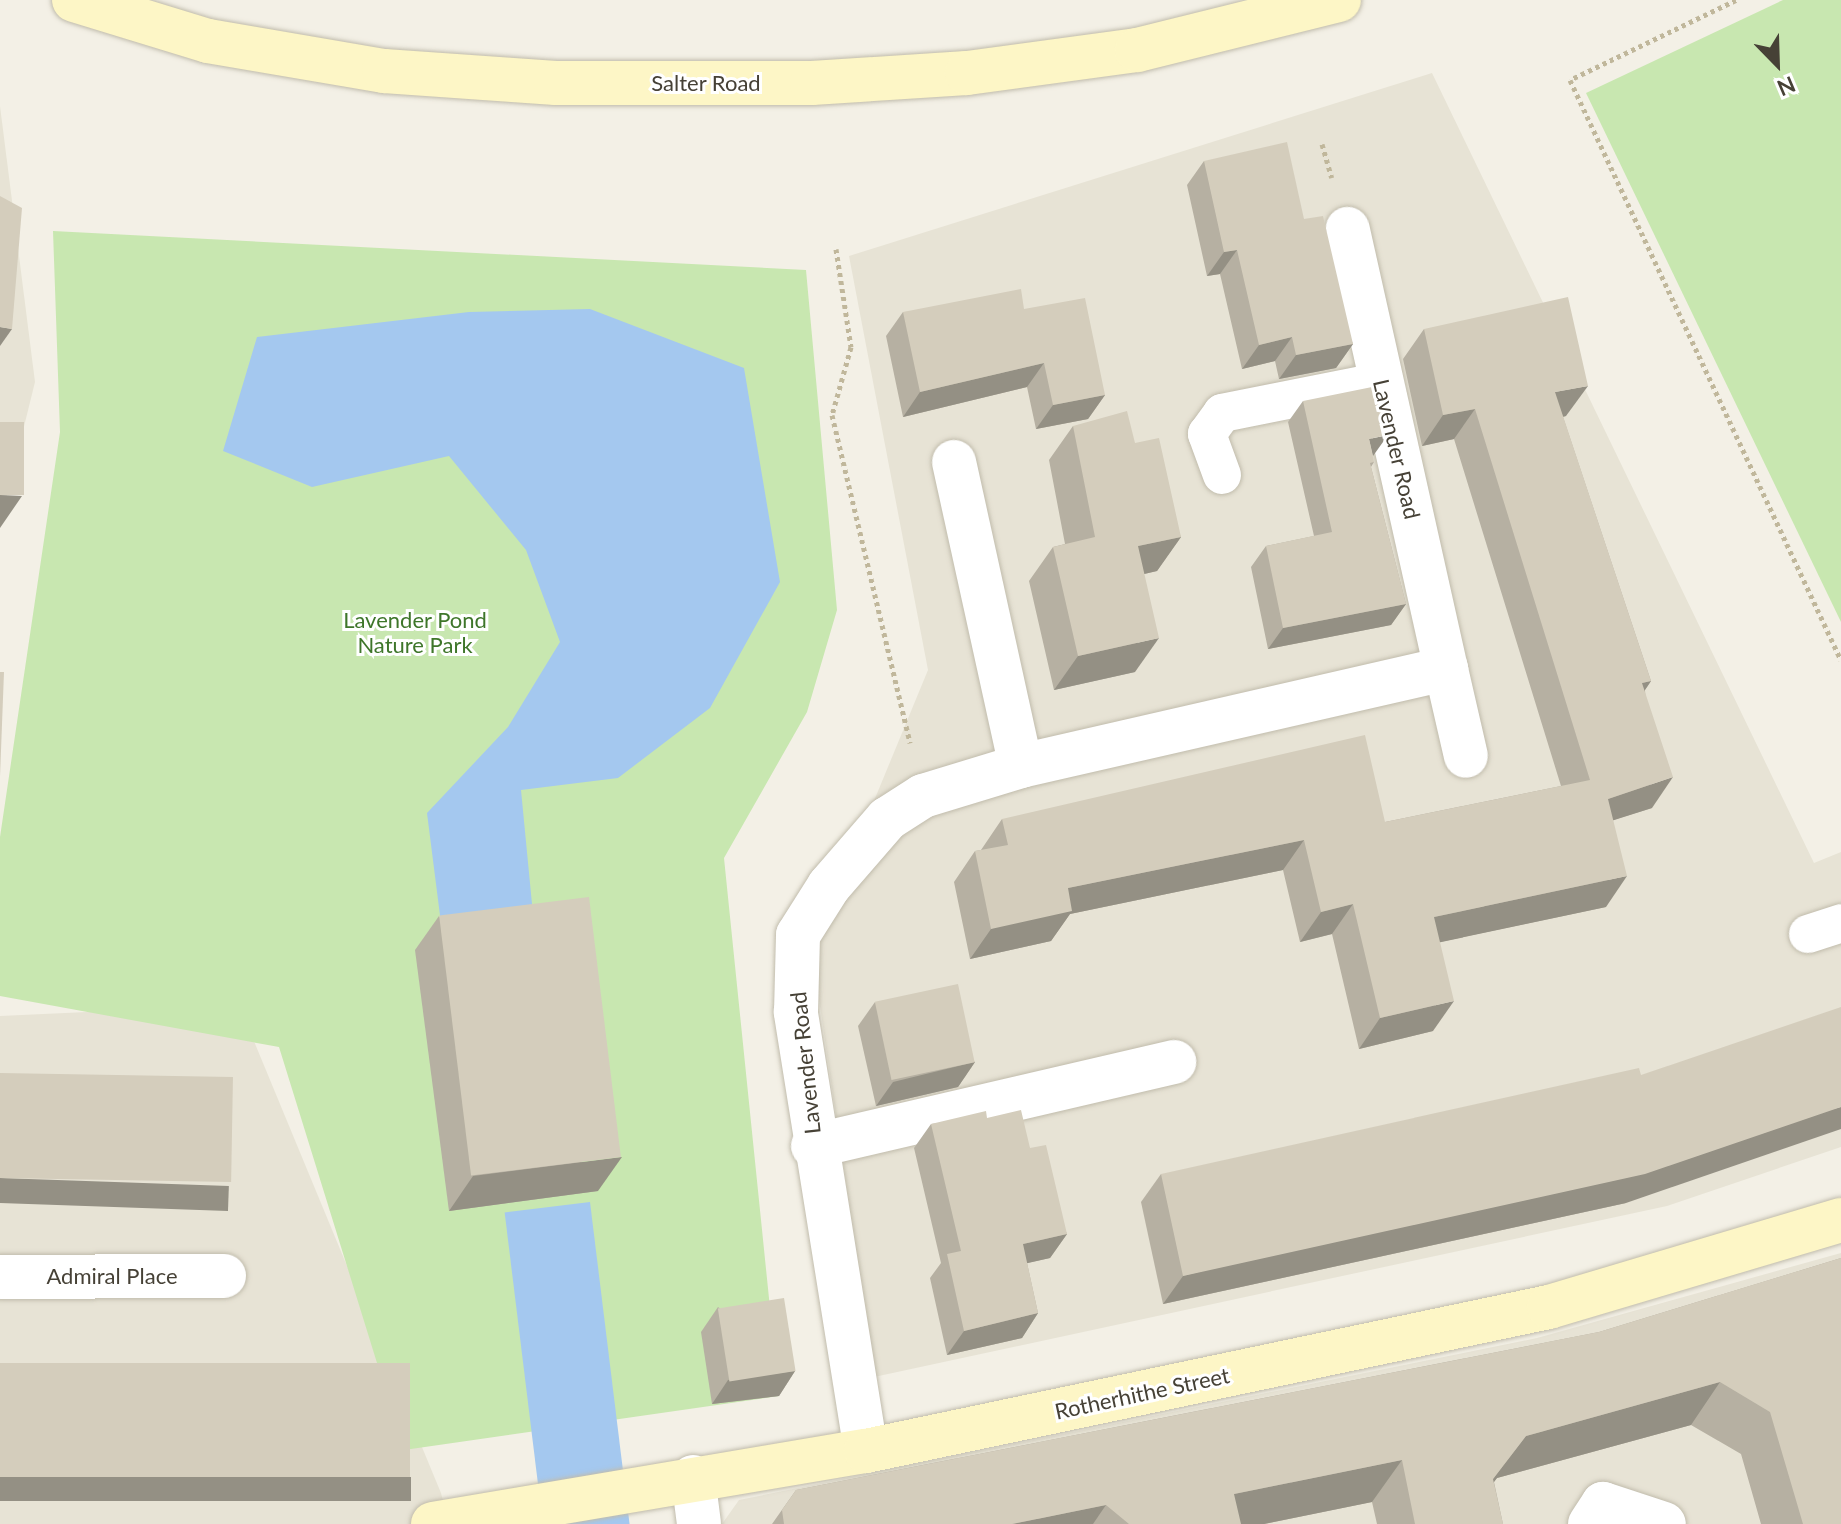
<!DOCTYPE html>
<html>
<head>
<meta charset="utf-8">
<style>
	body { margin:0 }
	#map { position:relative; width:1841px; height:1524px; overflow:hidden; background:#f3f0e6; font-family:Lato,sans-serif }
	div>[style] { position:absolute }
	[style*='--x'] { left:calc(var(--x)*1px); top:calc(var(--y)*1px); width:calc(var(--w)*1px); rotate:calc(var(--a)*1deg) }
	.residential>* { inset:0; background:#e7e3d5 }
	.green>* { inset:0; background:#c8e7b0 }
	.water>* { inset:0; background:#a4c8ef; transform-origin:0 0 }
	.path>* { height:5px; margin-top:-2.5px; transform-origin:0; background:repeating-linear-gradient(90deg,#c0b79b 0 4px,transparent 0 8px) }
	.roads { filter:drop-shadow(0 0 2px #c1bcac) drop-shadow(0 0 2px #c1bcac) }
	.lane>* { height:38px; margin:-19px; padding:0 19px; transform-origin:19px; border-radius:19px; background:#fff }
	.street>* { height:44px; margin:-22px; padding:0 22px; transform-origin:22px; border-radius:22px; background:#fff }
	.secondary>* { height:44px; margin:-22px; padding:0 22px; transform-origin:22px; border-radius:22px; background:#fdf6c6 }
	.wall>* { inset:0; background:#b6b0a2 }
	.shaded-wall>* { inset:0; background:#949084; transform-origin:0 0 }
	.building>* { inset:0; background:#d4cdbc; transform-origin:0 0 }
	span { translate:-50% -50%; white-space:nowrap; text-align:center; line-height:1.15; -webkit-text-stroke:6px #fff; paint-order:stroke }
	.street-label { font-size:22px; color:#464136 }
	.park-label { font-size:22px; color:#3e762a }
	.north { position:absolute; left:1737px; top:24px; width:80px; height:80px; -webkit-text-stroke:6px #fff; paint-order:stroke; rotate:157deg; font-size:22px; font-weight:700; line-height:32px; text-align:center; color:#464136 }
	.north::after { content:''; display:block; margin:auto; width:28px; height:36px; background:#464136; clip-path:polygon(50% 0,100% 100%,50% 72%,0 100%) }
</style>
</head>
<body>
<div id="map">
	<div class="residential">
		<div style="clip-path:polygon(1432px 73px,1814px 863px,1841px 852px,1841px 1147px,1667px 1206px,874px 1377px,812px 951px,928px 670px,849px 256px)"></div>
		<div style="clip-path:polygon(0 106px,35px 382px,0 524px)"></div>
		<div style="clip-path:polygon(239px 1005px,441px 1493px,449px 1524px,0 1524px,0 1016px)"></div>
		<div style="clip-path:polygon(1841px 1253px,1841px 1524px,722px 1524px,739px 1500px,1537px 1338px)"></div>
	</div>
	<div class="green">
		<div style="clip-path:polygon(1783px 0,1841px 0,1841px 622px,1586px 93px)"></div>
		<div style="clip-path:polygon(53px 231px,806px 270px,837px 610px,807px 712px,724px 858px,779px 1396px,404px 1450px,279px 1047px,0 996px,0 837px,60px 432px)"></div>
	</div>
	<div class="water">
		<div style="clip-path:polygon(590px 309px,744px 368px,780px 582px,710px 708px,618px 778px,521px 790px,535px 935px,444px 947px,427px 813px,508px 727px,560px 642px,526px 550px,449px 456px,312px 487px,223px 451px,257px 337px,469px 312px)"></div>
		<div style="left:590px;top:1202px;width:325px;height:86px;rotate:83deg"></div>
	</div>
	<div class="path">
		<div style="--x:1736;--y:0;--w:184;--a:154.3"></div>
		<div style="--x:1570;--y:80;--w:640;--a:64.96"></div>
		<div style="--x:1322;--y:144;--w:35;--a:74"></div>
		<div style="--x:836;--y:249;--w:99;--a:81.3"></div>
		<div style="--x:851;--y:347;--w:71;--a:105.6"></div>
		<div style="--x:832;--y:415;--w:337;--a:76.6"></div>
	</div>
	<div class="roads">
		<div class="lane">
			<div style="--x:1222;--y:475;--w:44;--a:-110.1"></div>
			<div style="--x:1207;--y:434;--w:26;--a:-54"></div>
			<div style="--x:1222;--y:413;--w:163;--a:-11.3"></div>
			<div style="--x:1808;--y:934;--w:35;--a:-18"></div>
		</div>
		<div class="street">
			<div style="--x:954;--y:462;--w:311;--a:77.6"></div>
			<div style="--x:1446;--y:669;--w:89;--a:77.1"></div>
			<div style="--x:813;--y:1146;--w:371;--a:-13.1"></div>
			<div style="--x:0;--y:1277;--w:224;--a:-0.3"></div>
			<div style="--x:866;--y:1451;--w:445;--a:-99.1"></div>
			<div style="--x:796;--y:1012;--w:77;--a:-88.5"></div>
			<div style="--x:798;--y:935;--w:58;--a:-57.7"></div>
			<div style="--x:829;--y:886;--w:89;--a:-49.1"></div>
			<div style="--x:887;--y:819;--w:43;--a:-32.6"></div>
			<div style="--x:923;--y:796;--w:102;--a:-17"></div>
			<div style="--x:1021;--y:766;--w:436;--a:-12.9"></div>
			<div style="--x:1446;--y:669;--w:451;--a:-102.6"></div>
			<div style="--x:693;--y:1477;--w:47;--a:82.7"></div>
			<div style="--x:1590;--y:1524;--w:24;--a:-57"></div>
			<div style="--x:1603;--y:1504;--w:64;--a:18.2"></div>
		</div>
		<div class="secondary">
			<div style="--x:74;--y:0;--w:140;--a:17"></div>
			<div style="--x:208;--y:41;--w:179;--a:9.7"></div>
			<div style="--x:384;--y:71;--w:172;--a:4"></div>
			<div style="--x:556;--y:83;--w:256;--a:0"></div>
			<div style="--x:812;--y:83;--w:155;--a:-3.7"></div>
			<div style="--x:967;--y:73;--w:172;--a:-7.7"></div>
			<div style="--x:1137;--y:50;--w:208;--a:-13.9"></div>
			<div style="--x:433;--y:1524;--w:439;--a:-9.6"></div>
			<div style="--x:866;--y:1451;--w:698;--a:-11.91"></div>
			<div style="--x:1549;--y:1307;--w:305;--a:-16.6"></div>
		</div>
	</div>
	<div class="wall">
		<div style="clip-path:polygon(1204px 161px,1304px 219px,1353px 344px,1336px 368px,1279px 379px,1275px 361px,1242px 369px,1220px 274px,1207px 276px,1187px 185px)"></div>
		<div style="clip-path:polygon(1024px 309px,1105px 395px,1088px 419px,1036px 429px,1027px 387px,903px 417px,886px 336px,903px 312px)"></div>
		<div style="clip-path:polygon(1424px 329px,1566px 416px,1563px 417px,1651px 681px,1645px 690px,1652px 808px,1613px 820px,1606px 907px,1440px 942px,1433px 1031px,1359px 1049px,1332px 934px,1300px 942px,1283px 870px,1070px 914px,1051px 941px,970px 959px,954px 882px,975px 851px,981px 850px,1002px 819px,1385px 822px,1561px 786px,1454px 439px,1422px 446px,1403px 359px)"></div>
		<div style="clip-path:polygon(1303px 401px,1374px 462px,1371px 467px,1406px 604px,1391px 625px,1268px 649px,1251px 567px,1266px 546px,1314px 536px,1288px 422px)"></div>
		<div style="clip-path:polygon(1073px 426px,1135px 443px,1181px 537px,1157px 571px,1144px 574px,1135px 672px,1054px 690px,1029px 581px,1053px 547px,1065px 544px,1049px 460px)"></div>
		<div style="clip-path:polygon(439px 916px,598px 1191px,449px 1211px,415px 950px)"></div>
		<div style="clip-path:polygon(875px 1002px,975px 1062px,958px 1087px,876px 1106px,858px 1026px)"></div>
		<div style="clip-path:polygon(987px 1118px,1030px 1148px,1067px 1234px,1050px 1258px,1027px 1263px,1038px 1313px,1022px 1338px,947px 1355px,930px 1278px,941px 1263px,914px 1148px,931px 1124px)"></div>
		<div style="clip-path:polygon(1161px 1174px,1626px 1203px,1163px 1304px,1141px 1202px)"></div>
		<div style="clip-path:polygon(1841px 1258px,1841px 1524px,1761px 1524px,1741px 1454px,1691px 1425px,1497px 1478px,1494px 1482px,1503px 1524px,1377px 1524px,1372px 1502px,1264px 1524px,772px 1524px,796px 1490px,1599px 1332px)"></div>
		<div style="clip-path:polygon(718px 1307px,795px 1371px,779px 1396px,712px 1404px,701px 1332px)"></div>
	</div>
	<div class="shaded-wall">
		<div style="clip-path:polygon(1237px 250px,1220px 274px,1207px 276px,1224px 252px)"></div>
		<div style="clip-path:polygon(0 327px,12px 329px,0 346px)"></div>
		<div style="clip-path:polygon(1292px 337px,1275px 361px,1242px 369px,1259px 345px)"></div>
		<div style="clip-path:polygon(1353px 344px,1336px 368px,1279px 379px,1296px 355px)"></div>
		<div style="clip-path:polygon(1044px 363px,1027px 387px,903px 417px,920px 392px)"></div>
		<div style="clip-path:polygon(1588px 386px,1566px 416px,1534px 423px,1555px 392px)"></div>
		<div style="clip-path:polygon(1105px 395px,1088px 419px,1036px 429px,1053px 405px)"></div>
		<div style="clip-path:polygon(1475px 409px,1454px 439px,1422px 446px,1443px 415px)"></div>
		<div style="clip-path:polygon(1388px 435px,1373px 456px,1369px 439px)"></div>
		<div style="clip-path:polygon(0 495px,22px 496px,0 528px)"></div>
		<div style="clip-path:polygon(1181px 537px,1157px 571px,1114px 581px,1138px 546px)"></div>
		<div style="clip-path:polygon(1406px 604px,1391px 625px,1268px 649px,1283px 628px)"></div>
		<div style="clip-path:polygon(1159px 638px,1135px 672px,1054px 690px,1078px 656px)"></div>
		<div style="clip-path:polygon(1651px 681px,1630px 712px,1642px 683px)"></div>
		<div style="clip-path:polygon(1673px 777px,1652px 808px,1586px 829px,1608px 799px)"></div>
		<div style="clip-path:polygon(1304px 840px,1283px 870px,1070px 914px,1051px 941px,970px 959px,991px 929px,1068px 888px)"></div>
		<div style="clip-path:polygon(1627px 876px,1606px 907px,1413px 948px,1434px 917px)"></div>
		<div style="clip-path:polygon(1353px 904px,1332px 934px,1300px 942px,1321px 912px)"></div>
		<div style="clip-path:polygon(1454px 1001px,1433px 1031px,1359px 1049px,1380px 1018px)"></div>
		<div style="clip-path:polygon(975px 1062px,958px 1087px,876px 1106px,893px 1082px)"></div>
		<div style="clip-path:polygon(1841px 1107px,1841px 1129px,1626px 1203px,1163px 1304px,1183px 1276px)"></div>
		<div style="clip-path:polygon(622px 1157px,598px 1191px,449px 1211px,473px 1176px)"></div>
		<div style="left:0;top:1178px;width:229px;height:25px;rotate:2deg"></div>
		<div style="clip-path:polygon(1067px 1234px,1050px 1258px,1006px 1268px,1023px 1244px)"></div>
		<div style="clip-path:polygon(1038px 1313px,1022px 1338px,947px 1355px,964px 1331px)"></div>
		<div style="clip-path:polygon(795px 1371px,779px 1396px,712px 1404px,728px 1380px)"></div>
		<div style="clip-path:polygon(1720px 1382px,1691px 1425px,1497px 1478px,1464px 1521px,1493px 1479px,1526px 1436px)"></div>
		<div style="clip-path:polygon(1402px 1460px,1372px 1502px,1264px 1524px,1213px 1524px,1234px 1494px)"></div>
		<div style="left:0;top:1477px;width:411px;height:24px"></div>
		<div style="clip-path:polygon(1106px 1505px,1093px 1524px,1012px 1524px)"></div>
	</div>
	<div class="building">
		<div style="clip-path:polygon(1287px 142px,1304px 219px,1323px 216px,1353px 344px,1296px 355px,1292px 337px,1259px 345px,1237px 250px,1224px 252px,1204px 161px)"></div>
		<div style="clip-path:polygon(0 196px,22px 208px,12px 329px,0 327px)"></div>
		<div style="clip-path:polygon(1021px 289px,1024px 309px,1085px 298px,1105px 395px,1053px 405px,1044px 363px,920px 392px,903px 312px)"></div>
		<div style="clip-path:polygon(1568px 297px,1588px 386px,1555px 392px,1651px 681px,1642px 683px,1673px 777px,1608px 799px,1627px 876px,1434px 917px,1454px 1001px,1380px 1018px,1353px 904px,1321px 912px,1304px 840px,1068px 888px,1072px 911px,991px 929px,975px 851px,1008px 845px,1002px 819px,1365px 735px,1385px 822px,1590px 780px,1475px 409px,1443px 415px,1424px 329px)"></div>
		<div style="clip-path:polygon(1377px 386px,1388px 435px,1369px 439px,1374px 462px,1370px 463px,1406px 604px,1283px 628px,1266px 546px,1332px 532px,1303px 401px)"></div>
		<div style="clip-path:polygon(1127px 411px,1135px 443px,1159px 438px,1181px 537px,1138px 546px,1159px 638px,1078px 656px,1053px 547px,1095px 537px,1073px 426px)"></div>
		<div style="left:0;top:422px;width:24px;height:73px"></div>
		<div style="clip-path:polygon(0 672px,4px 672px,0 777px)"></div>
		<div style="left:589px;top:897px;width:262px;height:151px;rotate:83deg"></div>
		<div style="left:958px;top:984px;width:80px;height:85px;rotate:78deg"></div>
		<div style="clip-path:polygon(1841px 1007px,1841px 1107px,1645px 1174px,1183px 1276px,1161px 1174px,1639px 1068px,1641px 1075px)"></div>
		<div style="left:0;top:1073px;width:233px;height:105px;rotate:1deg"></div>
		<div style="clip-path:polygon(1021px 1110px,1030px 1148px,1046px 1145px,1067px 1234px,1023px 1244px,1038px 1313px,964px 1331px,947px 1254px,961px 1251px,931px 1124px,986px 1111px,987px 1118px)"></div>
		<div style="clip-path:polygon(1841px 1258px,1841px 1524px,1803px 1524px,1770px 1412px,1720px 1382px,1526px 1436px,1493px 1479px,1503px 1524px,1415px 1524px,1402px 1460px,1234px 1494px,1241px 1524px,1129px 1524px,1106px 1505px,1012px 1524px,784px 1524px,782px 1510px,796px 1490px,1599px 1332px)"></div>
		<div style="left:784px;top:1298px;width:74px;height:67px;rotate:81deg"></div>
		<div style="left:0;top:1363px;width:410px;height:114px"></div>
	</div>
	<div class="street-label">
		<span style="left:706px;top:83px">Salter Road</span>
		<span style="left:1397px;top:449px;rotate:77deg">Lavender Road</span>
		<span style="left:805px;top:1063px;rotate:-96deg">Lavender Road</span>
		<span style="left:112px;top:1276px">Admiral Place</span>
		<span style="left:1142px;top:1393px;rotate:-12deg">Rotherhithe Street</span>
	</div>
	<div class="park-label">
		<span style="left:415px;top:632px">Lavender Pond<br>Nature Park</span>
	</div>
	<div class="north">N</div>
</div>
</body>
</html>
